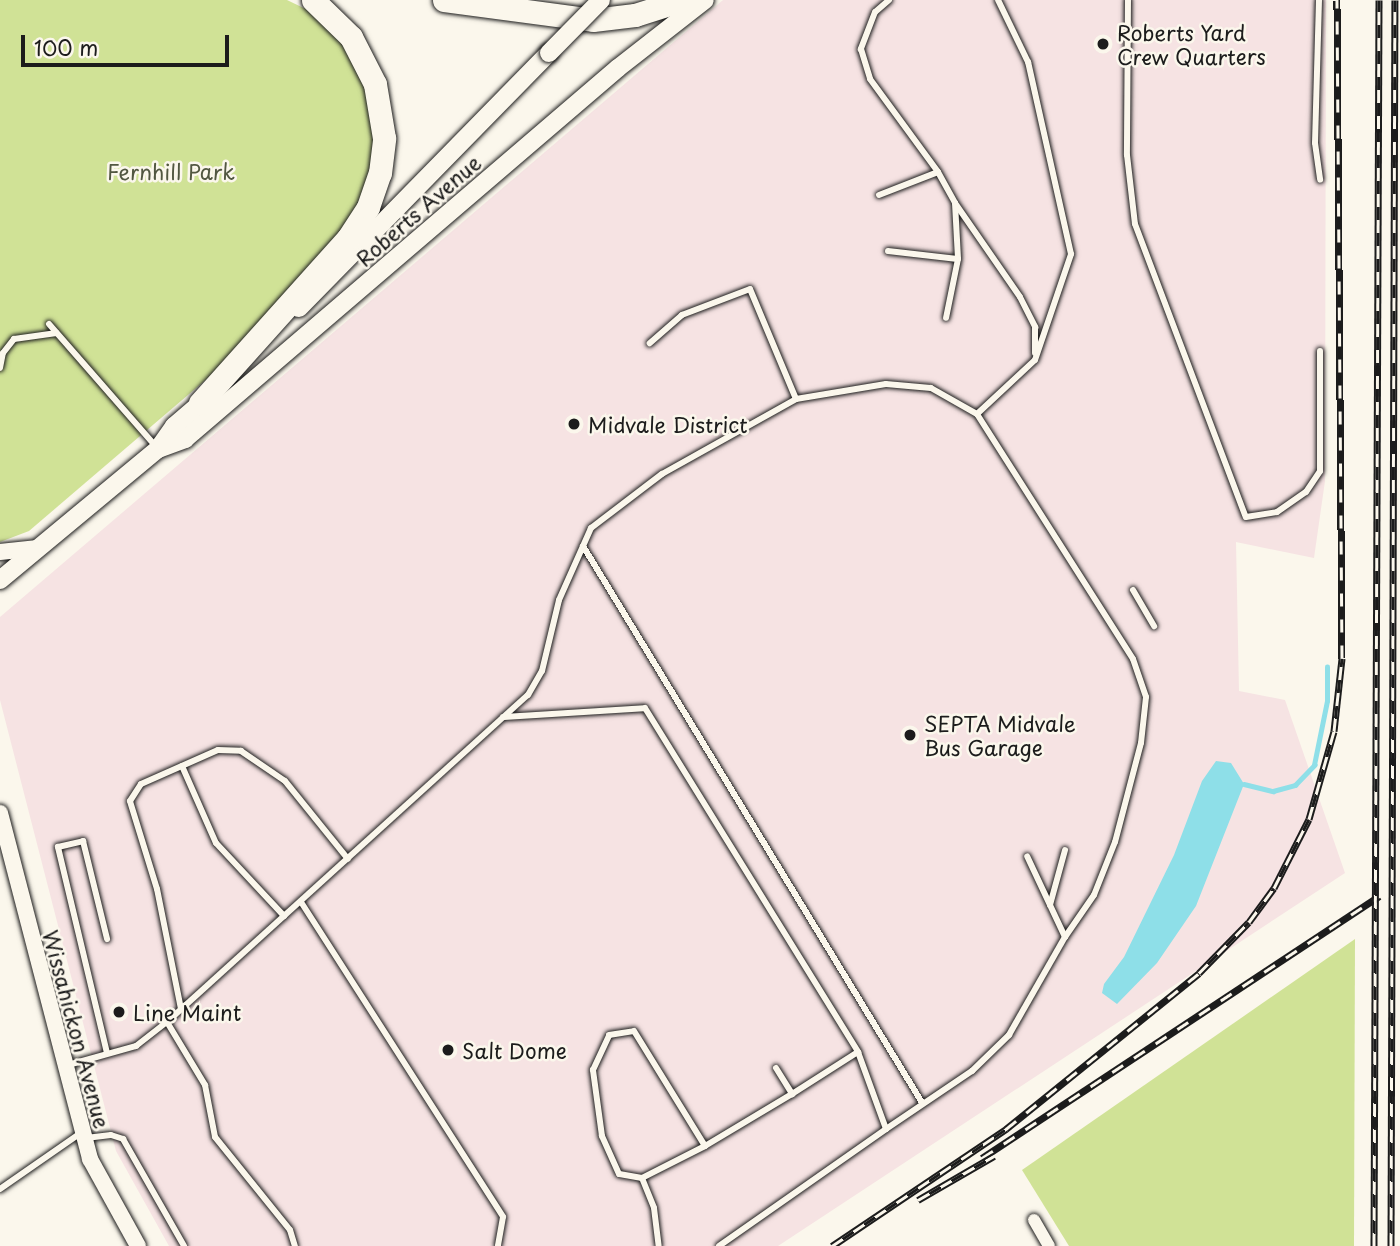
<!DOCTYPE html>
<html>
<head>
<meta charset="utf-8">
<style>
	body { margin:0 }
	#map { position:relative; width:1400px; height:1246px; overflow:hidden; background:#fbf7ec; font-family:"Playpen Sans",sans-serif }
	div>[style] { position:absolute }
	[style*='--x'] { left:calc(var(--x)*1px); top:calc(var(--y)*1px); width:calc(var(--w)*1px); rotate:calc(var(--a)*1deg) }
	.built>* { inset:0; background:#f6e3e3 }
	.green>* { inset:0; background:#d0e296 }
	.water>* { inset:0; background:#8edfe8 }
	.stream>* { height:4.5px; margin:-2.25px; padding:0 2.25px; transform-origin:2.25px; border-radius:2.25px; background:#8edfe8 }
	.roads { filter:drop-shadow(0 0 2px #1c1c1c) drop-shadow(0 0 2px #1c1c1c) }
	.service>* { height:6px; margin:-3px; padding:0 3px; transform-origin:3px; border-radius:3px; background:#fbf7ec }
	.minor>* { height:12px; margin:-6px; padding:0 6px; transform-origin:6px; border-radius:6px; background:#fbf7ec }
	.tertiary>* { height:16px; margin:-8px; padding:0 8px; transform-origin:8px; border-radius:8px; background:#fbf7ec }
	.secondary>* { height:18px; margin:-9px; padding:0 9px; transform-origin:9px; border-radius:9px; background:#fbf7ec }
	.motorway>* { height:23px; margin:-11.5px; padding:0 11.5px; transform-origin:11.5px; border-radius:11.5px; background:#fbf7ec }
	.rail>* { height:7px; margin-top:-3.5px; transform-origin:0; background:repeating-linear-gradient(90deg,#fbf7ec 0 13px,#1c1c1c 0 26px); box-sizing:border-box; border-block:2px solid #1c1c1c }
	.bridges { filter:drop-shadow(0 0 2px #1c1c1c) drop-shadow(0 0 2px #1c1c1c) }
	.secondary-bridge>* { height:18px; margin:-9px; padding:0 9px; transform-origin:9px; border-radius:9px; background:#fbf7ec }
	.dots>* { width:19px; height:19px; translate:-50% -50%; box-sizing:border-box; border:4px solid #fbf7ec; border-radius:50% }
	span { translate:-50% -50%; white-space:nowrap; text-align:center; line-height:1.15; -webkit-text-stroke:5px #fbf7ec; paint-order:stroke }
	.poi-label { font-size:21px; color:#1c1c1c }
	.left { translate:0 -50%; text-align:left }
	.park-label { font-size:21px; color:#525741 }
	.street-label { font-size:21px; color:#1c1c1c }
	.scale { position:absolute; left:21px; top:35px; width:208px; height:32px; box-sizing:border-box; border:4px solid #1c1c1c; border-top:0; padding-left:9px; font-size:21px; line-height:24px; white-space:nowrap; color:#1c1c1c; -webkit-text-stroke:5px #fbf7ec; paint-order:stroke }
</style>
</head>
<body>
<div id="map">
	<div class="built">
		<div style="clip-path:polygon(723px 0,1326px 0,1325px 481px,1314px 558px,1236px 542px,1239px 691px,1285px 700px,1345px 873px,778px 1246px,169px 1246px,116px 1151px,0 700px,0 617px)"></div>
	</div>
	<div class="green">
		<div style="clip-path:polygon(0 0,287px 0,316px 14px,361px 64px,378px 146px,352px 223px,209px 377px,29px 531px,0 542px)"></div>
		<div style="clip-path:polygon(1355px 939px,1354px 1246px,1069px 1246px,1022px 1170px)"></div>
	</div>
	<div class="water">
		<div style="clip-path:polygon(1216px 761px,1231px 763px,1244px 784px,1196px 906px,1157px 963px,1117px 1004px,1102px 993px,1104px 984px,1124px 957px,1174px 855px,1202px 781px)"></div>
	</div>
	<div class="stream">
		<div style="--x:1244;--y:784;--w:30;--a:14"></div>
		<div style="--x:1273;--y:791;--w:23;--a:-15"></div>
		<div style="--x:1295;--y:785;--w:28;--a:-46"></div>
		<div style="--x:1314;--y:765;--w:65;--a:-78.5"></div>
		<div style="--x:1327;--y:701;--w:34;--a:-90"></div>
	</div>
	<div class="roads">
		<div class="service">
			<div style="--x:889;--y:0;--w:18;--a:139"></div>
			<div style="--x:875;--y:12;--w:40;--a:111"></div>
			<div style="--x:861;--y:49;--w:31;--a:73"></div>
			<div style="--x:870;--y:79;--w:115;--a:53.8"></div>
			<div style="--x:1128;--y:0;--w:155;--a:90.4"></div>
			<div style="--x:1127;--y:155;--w:69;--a:83.4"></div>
			<div style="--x:1135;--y:224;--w:313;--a:69.3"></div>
			<div style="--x:1246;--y:517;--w:31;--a:-9"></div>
			<div style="--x:1277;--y:512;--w:35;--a:-35"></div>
			<div style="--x:1306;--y:492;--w:25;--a:-56"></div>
			<div style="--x:1320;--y:471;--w:120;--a:-90"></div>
			<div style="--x:1319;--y:0;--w:143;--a:91.6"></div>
			<div style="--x:1315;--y:143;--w:37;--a:82"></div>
			<div style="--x:879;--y:195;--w:63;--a:-21.3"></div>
			<div style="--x:938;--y:172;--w:35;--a:61"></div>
			<div style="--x:955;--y:203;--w:56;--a:86.9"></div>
			<div style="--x:955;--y:203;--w:114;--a:55.3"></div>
			<div style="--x:1020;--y:297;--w:34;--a:63"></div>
			<div style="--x:1035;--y:327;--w:26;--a:90"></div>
			<div style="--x:888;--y:251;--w:70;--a:6.5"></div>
			<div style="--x:958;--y:259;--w:60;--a:101.5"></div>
			<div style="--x:49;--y:324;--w:164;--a:48.9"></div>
			<div style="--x:0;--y:368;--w:15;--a:-79"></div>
			<div style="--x:3;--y:353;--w:18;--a:-52"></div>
			<div style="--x:14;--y:339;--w:43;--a:-7.9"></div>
			<div style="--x:796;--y:399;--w:91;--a:-9.5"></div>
			<div style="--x:886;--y:384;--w:45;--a:5.1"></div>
			<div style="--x:931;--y:388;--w:53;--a:29.5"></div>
			<div style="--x:977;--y:414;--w:79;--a:-43"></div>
			<div style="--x:1035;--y:360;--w:112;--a:-71.2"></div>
			<div style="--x:1071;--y:254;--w:197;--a:-102.6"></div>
			<div style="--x:1028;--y:62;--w:69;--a:-115.8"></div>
			<div style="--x:977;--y:414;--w:290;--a:57.5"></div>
			<div style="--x:1133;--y:659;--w:40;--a:71.1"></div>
			<div style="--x:1146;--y:697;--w:46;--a:96.2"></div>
			<div style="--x:1141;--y:743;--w:102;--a:104.7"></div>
			<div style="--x:1115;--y:842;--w:57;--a:111.6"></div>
			<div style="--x:1094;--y:895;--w:51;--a:124.6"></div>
			<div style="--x:1065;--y:937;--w:89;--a:-115.1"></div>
			<div style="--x:583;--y:546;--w:653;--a:58.65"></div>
			<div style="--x:1133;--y:590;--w:42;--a:59.7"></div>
			<div style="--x:503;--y:717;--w:142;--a:-3.6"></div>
			<div style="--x:645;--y:708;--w:405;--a:58.2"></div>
			<div style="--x:182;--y:766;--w:84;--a:66.2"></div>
			<div style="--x:216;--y:843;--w:100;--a:47"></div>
			<div style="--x:301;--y:902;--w:374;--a:57.3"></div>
			<div style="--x:503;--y:1217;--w:29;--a:100"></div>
			<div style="--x:1050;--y:905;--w:57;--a:-74.7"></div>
			<div style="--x:181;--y:1009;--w:122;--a:-101.3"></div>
			<div style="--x:157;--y:889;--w:92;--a:-107.1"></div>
			<div style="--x:130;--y:801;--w:20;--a:-57"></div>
			<div style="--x:141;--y:784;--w:84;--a:-23.8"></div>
			<div style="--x:218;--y:750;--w:23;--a:2"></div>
			<div style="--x:241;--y:751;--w:53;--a:34.3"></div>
			<div style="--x:285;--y:781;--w:100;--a:51.1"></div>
			<div style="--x:167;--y:1022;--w:74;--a:58.9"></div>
			<div style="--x:205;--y:1085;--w:53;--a:79.1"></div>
			<div style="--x:215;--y:1137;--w:119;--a:51.1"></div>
			<div style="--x:290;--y:1230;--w:17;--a:73"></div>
			<div style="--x:107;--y:1053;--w:212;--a:-103.4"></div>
			<div style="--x:58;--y:847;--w:26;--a:-13"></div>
			<div style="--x:83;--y:841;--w:101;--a:76.2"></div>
			<div style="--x:68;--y:1065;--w:71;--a:-15.6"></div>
			<div style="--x:136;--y:1046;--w:39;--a:-38"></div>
			<div style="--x:167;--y:1022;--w:487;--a:-42.2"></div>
			<div style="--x:528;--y:695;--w:28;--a:-60"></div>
			<div style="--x:542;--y:671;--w:73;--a:-76.5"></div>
			<div style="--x:559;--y:600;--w:79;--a:-66"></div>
			<div style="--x:591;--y:528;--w:89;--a:-37.3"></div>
			<div style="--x:662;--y:474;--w:154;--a:-29.2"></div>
			<div style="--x:796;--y:399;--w:119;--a:-112.7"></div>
			<div style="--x:750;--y:289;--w:73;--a:159.1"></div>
			<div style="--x:682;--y:315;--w:43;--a:138.8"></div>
			<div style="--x:776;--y:1068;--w:31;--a:58"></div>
			<div style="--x:792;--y:1094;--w:78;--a:-32.5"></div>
			<div style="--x:858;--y:1052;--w:82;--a:70"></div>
			<div style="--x:886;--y:1129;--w:104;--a:-34"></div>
			<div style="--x:972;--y:1071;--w:52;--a:-44.2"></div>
			<div style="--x:1009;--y:1035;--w:113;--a:-60.3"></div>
			<div style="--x:86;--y:1138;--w:25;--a:-7"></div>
			<div style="--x:111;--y:1135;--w:13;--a:18"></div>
			<div style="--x:123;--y:1139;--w:123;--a:60.3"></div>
			<div style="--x:705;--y:1146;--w:71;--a:153.1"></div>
			<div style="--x:642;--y:1178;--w:23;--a:-170"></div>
			<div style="--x:619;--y:1174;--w:42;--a:-114.1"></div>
			<div style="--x:602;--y:1136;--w:67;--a:-97.8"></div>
			<div style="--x:593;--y:1070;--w:38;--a:-65"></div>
			<div style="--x:609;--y:1035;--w:25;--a:-9"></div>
			<div style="--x:634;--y:1031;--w:135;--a:58.3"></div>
			<div style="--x:705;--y:1146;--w:101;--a:-30.9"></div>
			<div style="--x:642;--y:1178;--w:32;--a:68"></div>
			<div style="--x:654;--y:1208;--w:38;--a:83"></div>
			<div style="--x:0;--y:1189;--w:100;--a:-34.8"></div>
			<div style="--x:719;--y:1246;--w:204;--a:-35"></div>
		</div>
		<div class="minor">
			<div style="--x:1034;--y:1220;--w:30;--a:60"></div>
		</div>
		<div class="tertiary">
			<div style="--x:0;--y:552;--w:38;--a:-6"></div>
			<div style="--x:0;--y:813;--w:358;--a:75.4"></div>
			<div style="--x:90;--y:1159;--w:99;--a:61.1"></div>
		</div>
		<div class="secondary">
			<div style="--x:299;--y:308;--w:357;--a:-45.6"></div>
			<div style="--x:158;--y:449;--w:29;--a:-20"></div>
			<div style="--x:185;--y:439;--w:570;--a:-40.59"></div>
			<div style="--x:618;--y:68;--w:110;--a:-38"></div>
			<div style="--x:0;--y:580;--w:205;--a:-39.7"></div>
			<div style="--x:158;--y:449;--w:28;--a:-55"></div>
			<div style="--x:174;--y:426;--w:46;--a:-40.6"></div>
		</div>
		<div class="motorway">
			<div style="--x:444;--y:0;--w:150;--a:7.6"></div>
			<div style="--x:593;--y:20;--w:42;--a:-6.8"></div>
			<div style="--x:635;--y:15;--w:49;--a:-17.7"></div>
			<div style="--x:200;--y:403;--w:222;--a:-48.1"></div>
			<div style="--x:348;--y:238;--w:37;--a:-57"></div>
			<div style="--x:368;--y:207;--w:36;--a:-71"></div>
			<div style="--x:380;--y:173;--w:35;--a:-83"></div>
			<div style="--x:384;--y:138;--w:55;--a:-99.5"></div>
			<div style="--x:375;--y:84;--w:53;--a:-117.1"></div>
			<div style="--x:351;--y:37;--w:53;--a:-135.8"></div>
		</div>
	</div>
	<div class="rail">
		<div style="--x:982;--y:1158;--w:476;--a:-33.4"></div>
		<div style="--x:918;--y:1200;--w:88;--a:-30.1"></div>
		<div style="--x:832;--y:1246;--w:210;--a:-33.9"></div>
		<div style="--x:1006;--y:1129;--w:248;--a:-38.9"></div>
		<div style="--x:1199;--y:973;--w:71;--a:-45.6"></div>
		<div style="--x:1249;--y:922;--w:42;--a:-53.7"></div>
		<div style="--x:1274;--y:888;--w:77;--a:-63.1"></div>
		<div style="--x:1309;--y:819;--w:91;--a:-74.1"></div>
		<div style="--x:1334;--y:731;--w:73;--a:-83.7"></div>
		<div style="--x:1342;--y:658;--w:658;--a:-90.44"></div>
		<div style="--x:1374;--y:1246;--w:1246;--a:-89.77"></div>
		<div style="--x:1391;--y:1246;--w:1246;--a:-89.82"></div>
	</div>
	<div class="bridges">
		<div class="secondary-bridge">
			<div style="--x:549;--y:53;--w:74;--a:-45.5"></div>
		</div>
	</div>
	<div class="dots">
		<div style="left:1103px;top:44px;background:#1c1c1c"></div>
		<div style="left:574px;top:424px;background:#1c1c1c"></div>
		<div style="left:910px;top:735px;background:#1c1c1c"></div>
		<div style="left:119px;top:1012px;background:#1c1c1c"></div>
		<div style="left:448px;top:1050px;background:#1c1c1c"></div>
	</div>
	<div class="poi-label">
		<span class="left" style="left:1117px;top:44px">Roberts Yard<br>Crew Quarters</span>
		<span class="left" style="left:588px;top:424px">Midvale District</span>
		<span class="left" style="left:924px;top:735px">SEPTA Midvale<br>Bus Garage</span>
		<span class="left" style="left:133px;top:1012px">Line Maint</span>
		<span class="left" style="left:462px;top:1050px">Salt Dome</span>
	</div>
	<div class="park-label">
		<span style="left:171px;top:171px">Fernhill Park</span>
	</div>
	<div class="street-label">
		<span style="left:418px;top:210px;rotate:-41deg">Roberts Avenue</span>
		<span style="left:77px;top:1029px;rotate:75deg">Wissahickon Avenue</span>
	</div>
	<div class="scale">100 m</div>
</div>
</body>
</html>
